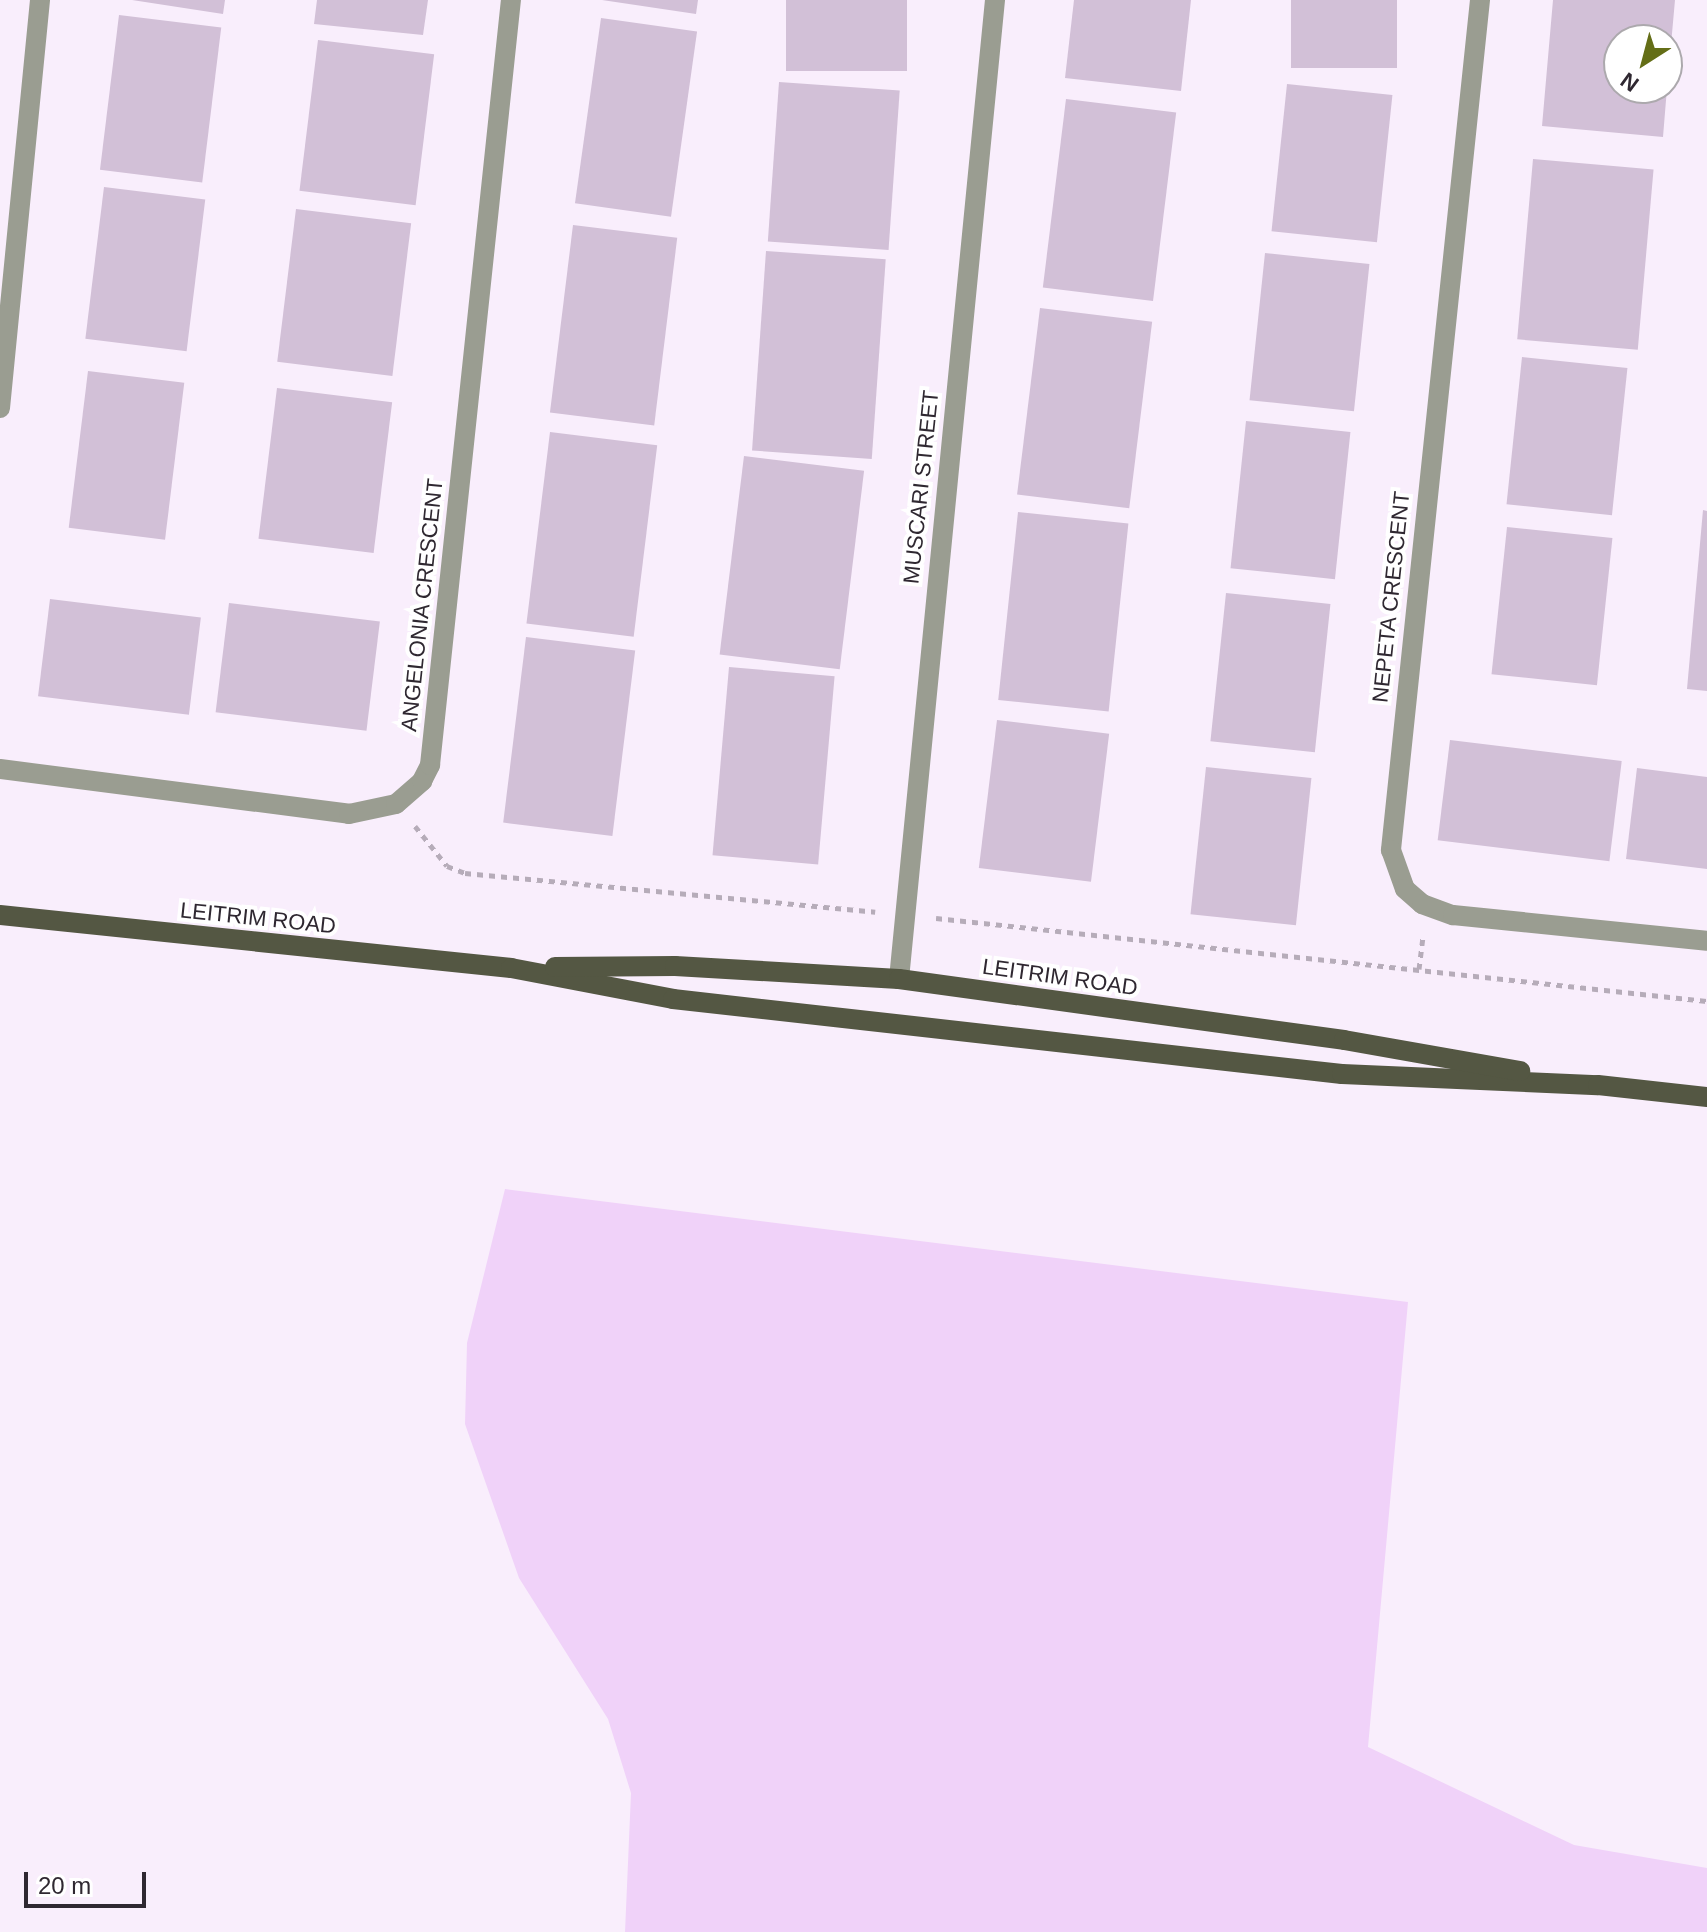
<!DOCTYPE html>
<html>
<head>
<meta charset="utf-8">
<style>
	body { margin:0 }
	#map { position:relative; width:1707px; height:1932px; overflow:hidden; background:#f9eefc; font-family:Arial,sans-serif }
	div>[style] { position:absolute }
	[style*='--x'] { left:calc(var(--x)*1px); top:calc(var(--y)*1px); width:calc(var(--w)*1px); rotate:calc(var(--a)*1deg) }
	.green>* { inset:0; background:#f0d2f9 }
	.building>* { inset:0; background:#d2c0d7; transform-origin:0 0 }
	.path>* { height:5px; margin-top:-2.5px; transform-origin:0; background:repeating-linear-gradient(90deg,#b6acb9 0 6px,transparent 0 12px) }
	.minor>* { height:20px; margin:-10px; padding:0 10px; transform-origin:10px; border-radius:10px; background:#9a9d91 }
	.major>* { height:20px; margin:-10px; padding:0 10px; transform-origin:10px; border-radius:10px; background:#545743 }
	span { translate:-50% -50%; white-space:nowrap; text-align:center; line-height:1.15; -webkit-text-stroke:8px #fff; paint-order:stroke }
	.street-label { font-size:22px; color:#2f2831 }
	.north { position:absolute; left:1603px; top:24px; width:80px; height:80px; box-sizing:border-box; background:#fff; border:2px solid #aca9ad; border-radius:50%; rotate:216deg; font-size:22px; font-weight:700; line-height:32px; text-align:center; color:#2f2831 }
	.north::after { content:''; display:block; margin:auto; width:28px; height:36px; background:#646e17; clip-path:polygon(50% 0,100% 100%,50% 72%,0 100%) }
	.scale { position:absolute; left:24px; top:1872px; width:122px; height:36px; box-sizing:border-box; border:4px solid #2f2831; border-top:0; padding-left:10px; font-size:24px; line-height:28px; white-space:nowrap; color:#2f2831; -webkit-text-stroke:6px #fff; paint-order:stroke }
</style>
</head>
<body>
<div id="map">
	<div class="green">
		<div style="clip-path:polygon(505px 1189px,1408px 1302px,1368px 1747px,1574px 1845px,1707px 1868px,1707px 1932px,625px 1932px,631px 1793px,608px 1719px,519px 1578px,465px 1424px,467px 1343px)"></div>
	</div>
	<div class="building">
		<div style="clip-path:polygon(132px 0,225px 0,223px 14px)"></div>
		<div style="clip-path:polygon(317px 0,428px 0,423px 35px,314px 24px)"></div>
		<div style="clip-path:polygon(602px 0,698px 0,696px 14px)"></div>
		<div style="left:786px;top:0;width:121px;height:71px"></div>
		<div style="clip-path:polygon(1074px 0,1191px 0,1181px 91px,1065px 78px)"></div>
		<div style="left:1291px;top:0;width:106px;height:68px"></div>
		<div style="clip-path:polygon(1553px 0,1675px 0,1669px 67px,1667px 40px,1619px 40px,1619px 88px,1667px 88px,1663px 137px,1542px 126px)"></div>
		<div style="left:119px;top:15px;width:103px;height:156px;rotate:7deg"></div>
		<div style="left:601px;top:18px;width:97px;height:187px;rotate:8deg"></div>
		<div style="left:318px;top:40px;width:117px;height:152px;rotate:7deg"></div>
		<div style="left:779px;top:82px;width:121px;height:160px;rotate:4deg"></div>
		<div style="left:1287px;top:84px;width:106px;height:148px;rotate:6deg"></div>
		<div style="left:1066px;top:99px;width:111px;height:190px;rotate:7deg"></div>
		<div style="left:1533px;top:159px;width:121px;height:181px;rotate:5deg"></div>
		<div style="left:104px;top:187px;width:102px;height:153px;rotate:7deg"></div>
		<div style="left:296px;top:209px;width:116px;height:154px;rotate:7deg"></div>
		<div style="left:573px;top:225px;width:105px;height:189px;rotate:7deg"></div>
		<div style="left:766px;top:251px;width:120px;height:200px;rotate:4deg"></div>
		<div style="left:1265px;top:253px;width:105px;height:148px;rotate:6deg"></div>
		<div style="left:1040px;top:308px;width:113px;height:188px;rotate:7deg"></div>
		<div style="left:1522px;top:357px;width:106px;height:148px;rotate:6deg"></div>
		<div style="left:88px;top:371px;width:97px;height:158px;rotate:7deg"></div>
		<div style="left:277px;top:388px;width:116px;height:152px;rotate:7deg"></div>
		<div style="left:1246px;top:421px;width:105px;height:148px;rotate:6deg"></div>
		<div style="left:550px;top:432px;width:108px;height:193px;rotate:7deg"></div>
		<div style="left:744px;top:456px;width:121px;height:200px;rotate:7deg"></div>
		<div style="clip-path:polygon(1703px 510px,1707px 511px,1707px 691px,1687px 689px)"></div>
		<div style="left:1018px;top:512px;width:111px;height:189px;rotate:6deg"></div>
		<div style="left:1507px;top:527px;width:106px;height:148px;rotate:6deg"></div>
		<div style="left:1226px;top:593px;width:105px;height:149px;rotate:6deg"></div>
		<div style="left:50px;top:599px;width:152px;height:98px;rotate:7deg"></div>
		<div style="left:229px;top:603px;width:152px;height:110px;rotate:7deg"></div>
		<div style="left:526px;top:637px;width:110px;height:187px;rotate:7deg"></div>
		<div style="left:729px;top:667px;width:106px;height:189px;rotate:5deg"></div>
		<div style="left:997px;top:720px;width:113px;height:149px;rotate:7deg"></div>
		<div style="left:1450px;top:740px;width:173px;height:101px;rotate:7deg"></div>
		<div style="left:1206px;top:767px;width:106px;height:148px;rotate:6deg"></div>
		<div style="clip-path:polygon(1637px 768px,1707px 777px,1707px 869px,1626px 859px)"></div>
	</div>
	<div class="path">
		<div style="--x:415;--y:826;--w:51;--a:51.3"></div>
		<div style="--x:447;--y:866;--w:19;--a:21"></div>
		<div style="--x:465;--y:873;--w:412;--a:5.4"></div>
		<div style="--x:936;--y:918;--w:775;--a:6.14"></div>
		<div style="--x:1419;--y:969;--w:35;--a:-83"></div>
	</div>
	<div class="minor">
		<div style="--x:1480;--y:0;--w:855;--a:95.98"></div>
		<div style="--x:1391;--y:850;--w:41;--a:70.3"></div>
		<div style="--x:1405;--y:889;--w:23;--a:41"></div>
		<div style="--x:1422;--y:904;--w:33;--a:20"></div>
		<div style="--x:1453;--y:915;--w:255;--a:5.8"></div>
		<div style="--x:0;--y:408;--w:410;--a:-84.4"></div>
		<div style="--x:0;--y:769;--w:352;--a:7.3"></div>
		<div style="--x:349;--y:814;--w:48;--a:-12"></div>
		<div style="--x:396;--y:804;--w:35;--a:-41"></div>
		<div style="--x:422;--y:781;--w:18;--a:-63"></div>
		<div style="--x:430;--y:765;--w:769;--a:-83.96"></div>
		<div style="--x:899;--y:979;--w:984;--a:-84.4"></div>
	</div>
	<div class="major">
		<div style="--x:0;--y:915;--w:514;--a:5.92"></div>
		<div style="--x:511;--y:968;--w:165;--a:10.8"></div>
		<div style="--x:673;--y:999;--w:673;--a:6.4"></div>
		<div style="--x:1342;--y:1074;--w:256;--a:2.5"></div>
		<div style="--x:1598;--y:1085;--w:110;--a:6.3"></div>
		<div style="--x:555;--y:967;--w:120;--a:-0.5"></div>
		<div style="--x:675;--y:966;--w:224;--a:3.3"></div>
		<div style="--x:899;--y:979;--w:449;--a:7.8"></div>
		<div style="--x:1344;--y:1040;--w:179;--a:10"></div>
	</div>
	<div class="street-label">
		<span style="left:921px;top:487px;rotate:-84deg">MUSCARI STREET</span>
		<span style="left:1391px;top:597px;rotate:-84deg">NEPETA CRESCENT</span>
		<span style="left:422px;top:605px;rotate:-84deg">ANGELONIA CRESCENT</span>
		<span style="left:258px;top:918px;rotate:6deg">LEITRIM ROAD</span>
		<span style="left:1060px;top:977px;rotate:8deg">LEITRIM ROAD</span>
	</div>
	<div class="north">N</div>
	<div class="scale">20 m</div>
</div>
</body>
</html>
